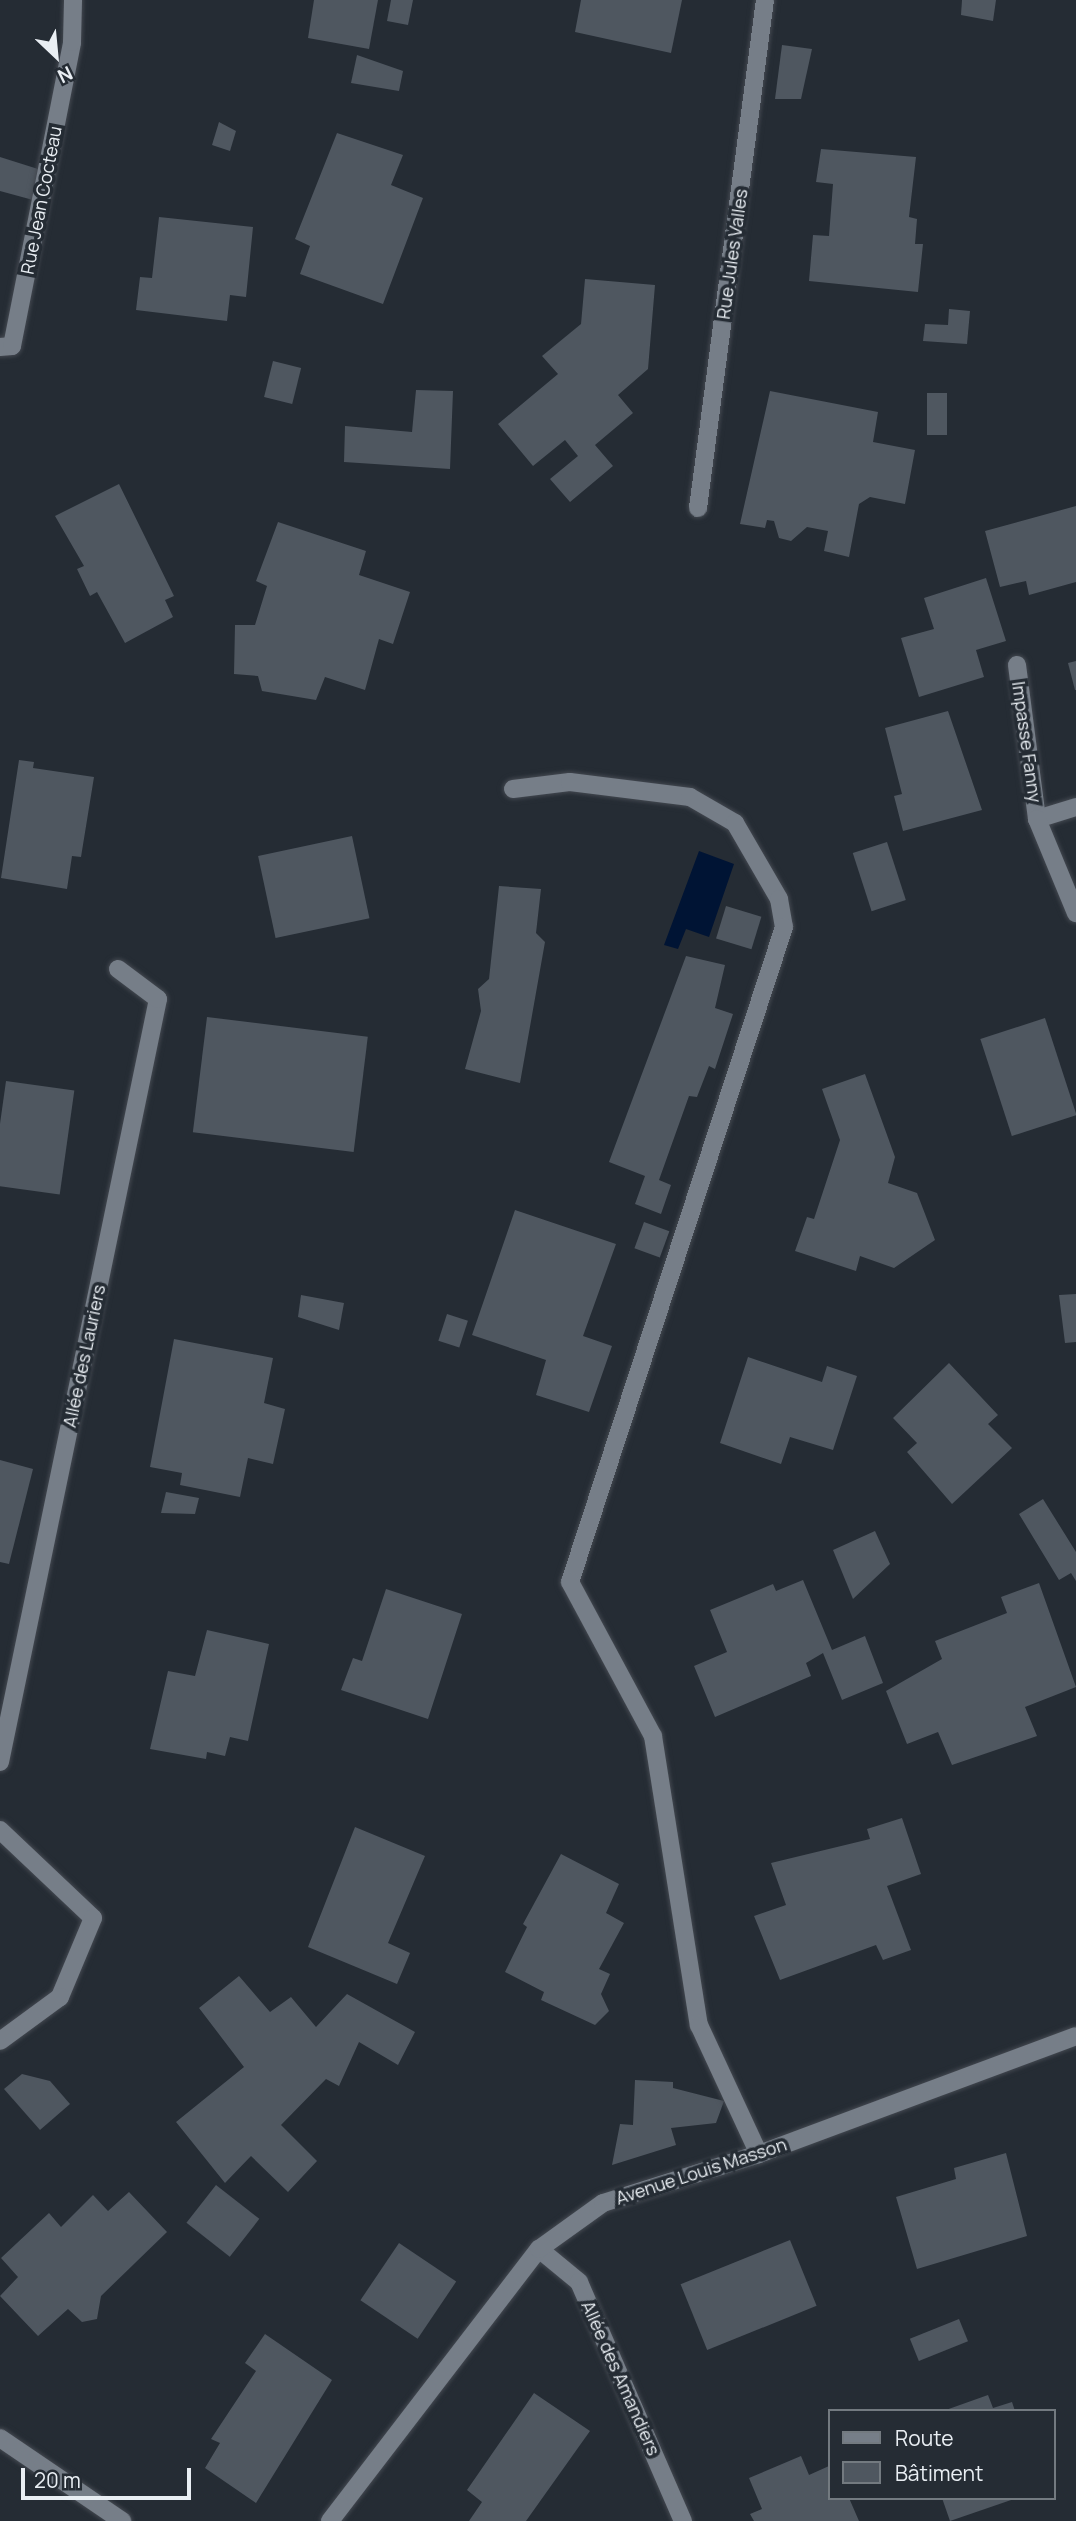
<!DOCTYPE html>
<html>
<head>
<meta charset="utf-8">
<style>
	body { margin:0 }
	#map { position:relative; width:1076px; height:2521px; overflow:hidden; background:#252c34; font-family:Manrope,sans-serif }
	div>[style] { position:absolute }
	[style*='--x'] { left:calc(var(--x)*1px); top:calc(var(--y)*1px); width:calc(var(--w)*1px); rotate:calc(var(--a)*1deg) }
	.water>* { inset:0; background:#001434 }
	.building>* { inset:0; background:#4f5760; transform-origin:0 0 }
	.roads { filter:drop-shadow(0 0 2px #434850) drop-shadow(0 0 2px #434850) }
	.lane>* { height:18px; margin:-9px; padding:0 9px; transform-origin:9px; border-radius:9px; background:#767e88 }
	.street>* { height:18px; margin:-9px; padding:0 9px; transform-origin:9px; border-radius:9px; background:#767e88 }
	.secondary>* { height:18px; margin:-9px; padding:0 9px; transform-origin:9px; border-radius:9px; background:#767e88 }
	span { translate:-50% -50%; white-space:nowrap; text-align:center; line-height:1.15; -webkit-text-stroke:7px #252c34; paint-order:stroke }
	.street-label { font-size:18px; color:#e9eef3 }
	.legend { position:absolute; left:828px; top:2409px; width:228px; height:91px; box-sizing:border-box; background:#252c34; border:2px solid #737a80; margin:0; padding:9px 12px; list-style:none; font-size:21px; color:#e9eef3 }
	.legend li { display:flex; align-items:center; gap:14px; height:35px }
	.legend b { width:35px; border:2px solid #737a80 }
	.north { position:absolute; left:21px; top:21px; width:70px; height:70px; -webkit-text-stroke:5px #252c34; paint-order:stroke; rotate:154deg; font-size:19px; font-weight:700; line-height:28px; text-align:center; color:#e9eef3 }
	.north::after { content:''; display:block; margin:auto; width:24px; height:32px; background:#e9eef3; clip-path:polygon(50% 0,100% 100%,50% 72%,0 100%) }
	.scale { position:absolute; left:21px; top:2468px; width:170px; height:32px; box-sizing:border-box; border:4px solid #e9eef3; border-top:0; padding-left:9px; font-size:21px; line-height:24px; white-space:nowrap; color:#e9eef3; -webkit-text-stroke:5px #252c34; paint-order:stroke }
</style>
</head>
<body>
<div id="map">
	<div class="water">
		<div style="clip-path:polygon(699px 851px,734px 864px,709px 937px,686px 929px,678px 949px,664px 945px)"></div>
	</div>
	<div class="building">
		<div style="clip-path:polygon(314px 0,378px 0,369px 49px,308px 38px)"></div>
		<div style="clip-path:polygon(391px 0,413px 0,408px 25px,387px 21px)"></div>
		<div style="clip-path:polygon(581px 0,682px 0,671px 53px,575px 32px)"></div>
		<div style="clip-path:polygon(962px 0,996px 0,993px 21px,961px 15px)"></div>
		<div style="clip-path:polygon(782px 45px,812px 49px,801px 99px,775px 99px)"></div>
		<div style="clip-path:polygon(357px 55px,403px 71px,399px 91px,351px 83px)"></div>
		<div style="clip-path:polygon(219px 122px,236px 131px,230px 151px,212px 145px)"></div>
		<div style="clip-path:polygon(337px 133px,403px 155px,391px 185px,423px 198px,383px 304px,300px 274px,310px 246px,295px 239px)"></div>
		<div style="clip-path:polygon(821px 149px,916px 157px,909px 217px,917px 219px,915px 244px,923px 244px,918px 292px,809px 281px,813px 235px,829px 236px,833px 184px,816px 182px)"></div>
		<div style="clip-path:polygon(0 157px,38px 169px,33px 200px,0 191px)"></div>
		<div style="clip-path:polygon(159px 217px,253px 227px,246px 297px,230px 295px,227px 321px,136px 310px,140px 277px,152px 278px)"></div>
		<div style="clip-path:polygon(585px 279px,655px 285px,648px 369px,618px 395px,633px 413px,595px 445px,613px 466px,570px 502px,550px 479px,578px 456px,565px 440px,533px 466px,498px 424px,558px 374px,542px 356px,581px 324px)"></div>
		<div style="clip-path:polygon(949px 309px,970px 311px,967px 344px,923px 341px,925px 324px,948px 325px)"></div>
		<div style="left:273px;top:361px;width:29px;height:37px;rotate:14deg"></div>
		<div style="clip-path:polygon(416px 390px,453px 391px,450px 469px,344px 462px,345px 426px,412px 432px)"></div>
		<div style="clip-path:polygon(770px 391px,878px 412px,873px 442px,915px 450px,905px 504px,870px 497px,859px 504px,849px 557px,824px 551px,828px 531px,807px 527px,791px 541px,779px 538px,774px 521px,767px 520px,765px 528px,740px 524px)"></div>
		<div style="left:927px;top:393px;width:20px;height:42px"></div>
		<div style="clip-path:polygon(119px 484px,174px 596px,165px 600px,173px 617px,125px 643px,97px 592px,90px 596px,77px 569px,84px 566px,55px 516px)"></div>
		<div style="clip-path:polygon(1076px 506px,1076px 582px,1029px 595px,1026px 581px,1000px 587px,985px 531px)"></div>
		<div style="clip-path:polygon(278px 522px,366px 551px,359px 575px,410px 592px,393px 644px,379px 639px,365px 690px,325px 677px,316px 700px,262px 691px,258px 676px,234px 674px,235px 625px,255px 625px,267px 586px,256px 581px)"></div>
		<div style="clip-path:polygon(986px 578px,1006px 641px,976px 650px,984px 677px,919px 697px,901px 638px,934px 629px,924px 598px)"></div>
		<div style="clip-path:polygon(1076px 661px,1076px 690px,1075px 690px,1068px 663px)"></div>
		<div style="clip-path:polygon(948px 711px,982px 810px,903px 831px,894px 796px,902px 794px,885px 728px)"></div>
		<div style="clip-path:polygon(19px 760px,34px 762px,33px 768px,94px 777px,81px 857px,72px 856px,67px 889px,1px 878px)"></div>
		<div style="left:352px;top:836px;width:84px;height:96px;rotate:78deg"></div>
		<div style="left:887px;top:842px;width:61px;height:36px;rotate:72deg"></div>
		<div style="clip-path:polygon(499px 886px,541px 889px,536px 933px,545px 942px,520px 1083px,465px 1069px,481px 1011px,478px 989px,489px 979px)"></div>
		<div style="left:726px;top:906px;width:37px;height:34px;rotate:17deg"></div>
		<div style="clip-path:polygon(686px 956px,725px 965px,715px 1008px,733px 1014px,715px 1069px,709px 1066px,697px 1097px,689px 1096px,659px 1180px,671px 1185px,661px 1214px,635px 1204px,645px 1176px,609px 1162px)"></div>
		<div style="left:207px;top:1017px;width:162px;height:116px;rotate:7deg"></div>
		<div style="left:1045px;top:1018px;width:102px;height:68px;rotate:72deg"></div>
		<div style="clip-path:polygon(865px 1074px,895px 1157px,888px 1183px,917px 1193px,935px 1240px,894px 1268px,860px 1256px,856px 1271px,795px 1251px,807px 1217px,814px 1219px,840px 1140px,822px 1089px)"></div>
		<div style="left:6px;top:1081px;width:69px;height:105px;rotate:8deg"></div>
		<div style="clip-path:polygon(515px 1210px,616px 1244px,583px 1336px,612px 1346px,589px 1412px,536px 1395px,546px 1360px,472px 1335px)"></div>
		<div style="left:644px;top:1222px;width:27px;height:28px;rotate:20deg"></div>
		<div style="clip-path:polygon(1076px 1294px,1076px 1342px,1065px 1343px,1059px 1295px)"></div>
		<div style="clip-path:polygon(301px 1295px,344px 1303px,339px 1330px,298px 1317px)"></div>
		<div style="left:447px;top:1314px;width:22px;height:28px;rotate:18deg"></div>
		<div style="clip-path:polygon(174px 1339px,273px 1358px,264px 1403px,285px 1409px,273px 1464px,248px 1458px,240px 1497px,180px 1485px,182px 1473px,150px 1467px)"></div>
		<div style="clip-path:polygon(748px 1357px,822px 1382px,827px 1366px,857px 1376px,833px 1450px,790px 1437px,781px 1464px,720px 1443px)"></div>
		<div style="clip-path:polygon(949px 1363px,998px 1415px,988px 1424px,1012px 1448px,952px 1504px,907px 1452px,917px 1443px,893px 1418px)"></div>
		<div style="clip-path:polygon(0 1460px,33px 1469px,9px 1564px,0 1562px)"></div>
		<div style="clip-path:polygon(166px 1492px,199px 1498px,195px 1514px,161px 1513px)"></div>
		<div style="clip-path:polygon(1043px 1499px,1076px 1552px,1076px 1581px,1071px 1573px,1059px 1580px,1019px 1514px)"></div>
		<div style="clip-path:polygon(875px 1531px,890px 1564px,853px 1599px,833px 1550px)"></div>
		<div style="clip-path:polygon(803px 1580px,832px 1650px,865px 1636px,883px 1683px,842px 1700px,823px 1653px,806px 1663px,811px 1676px,715px 1717px,694px 1666px,727px 1652px,710px 1610px,773px 1584px,776px 1591px)"></div>
		<div style="clip-path:polygon(1039px 1583px,1076px 1687px,1025px 1707px,1037px 1736px,952px 1765px,938px 1732px,907px 1744px,886px 1691px,942px 1659px,935px 1641px,1007px 1613px,1001px 1597px)"></div>
		<div style="clip-path:polygon(386px 1589px,462px 1614px,428px 1719px,341px 1690px,353px 1658px,362px 1661px)"></div>
		<div style="clip-path:polygon(207px 1630px,269px 1644px,248px 1741px,230px 1737px,225px 1756px,207px 1752px,206px 1759px,150px 1749px,168px 1671px,195px 1676px)"></div>
		<div style="clip-path:polygon(902px 1818px,921px 1874px,887px 1886px,911px 1950px,883px 1960px,876px 1945px,780px 1980px,754px 1916px,786px 1905px,771px 1863px,870px 1839px,867px 1829px)"></div>
		<div style="clip-path:polygon(355px 1827px,425px 1856px,388px 1943px,410px 1953px,397px 1984px,308px 1947px)"></div>
		<div style="clip-path:polygon(561px 1854px,619px 1884px,606px 1913px,624px 1923px,599px 1969px,610px 1974px,601px 1994px,609px 2011px,595px 2025px,541px 2000px,544px 1992px,505px 1972px,527px 1927px,523px 1924px)"></div>
		<div style="clip-path:polygon(239px 1976px,270px 2012px,291px 1997px,316px 2027px,347px 1994px,415px 2032px,398px 2065px,359px 2042px,339px 2086px,326px 2079px,281px 2125px,317px 2161px,288px 2192px,251px 2156px,225px 2183px,176px 2122px,244px 2067px,199px 2008px)"></div>
		<div style="clip-path:polygon(22px 2074px,50px 2081px,70px 2104px,40px 2130px,4px 2089px)"></div>
		<div style="clip-path:polygon(635px 2080px,673px 2082px,673px 2088px,724px 2101px,716px 2123px,671px 2128px,676px 2145px,612px 2165px,620px 2124px,633px 2125px)"></div>
		<div style="clip-path:polygon(1006px 2153px,1027px 2236px,917px 2269px,896px 2197px,956px 2179px,954px 2168px)"></div>
		<div style="left:216px;top:2185px;width:55px;height:48px;rotate:38deg"></div>
		<div style="clip-path:polygon(129px 2192px,167px 2232px,101px 2296px,97px 2319px,82px 2322px,68px 2309px,38px 2336px,0 2296px,18px 2277px,1px 2258px,49px 2213px,61px 2227px,93px 2195px,108px 2211px)"></div>
		<div style="left:790px;top:2240px;width:71px;height:118px;rotate:68deg"></div>
		<div style="left:399px;top:2243px;width:69px;height:69px;rotate:34deg"></div>
		<div style="left:959px;top:2319px;width:24px;height:53px;rotate:68deg"></div>
		<div style="clip-path:polygon(265px 2334px,332px 2380px,256px 2503px,205px 2468px,220px 2443px,211px 2439px,256px 2371px,245px 2363px)"></div>
		<div style="clip-path:polygon(534px 2393px,590px 2431px,526px 2521px,469px 2521px,482px 2502px,467px 2490px)"></div>
		<div style="clip-path:polygon(988px 2395px,993px 2408px,1012px 2402px,1015px 2411px,943px 2411px)"></div>
		<div style="clip-path:polygon(801px 2456px,809px 2475px,829px 2466px,829px 2498px,849px 2498px,859px 2521px,754px 2521px,750px 2514px,762px 2509px,749px 2478px)"></div>
		<div style="clip-path:polygon(942px 2498px,1014px 2498px,1014px 2499px,950px 2521px)"></div>
	</div>
	<div class="roads">
		<div class="lane">
			<div style="--x:513;--y:789;--w:57;--a:-7"></div>
			<div style="--x:570;--y:782;--w:121;--a:7.1"></div>
			<div style="--x:690;--y:797;--w:52;--a:30"></div>
			<div style="--x:735;--y:823;--w:88;--a:59.9"></div>
			<div style="--x:779;--y:899;--w:28;--a:80"></div>
			<div style="--x:784;--y:927;--w:689;--a:108.09"></div>
			<div style="--x:570;--y:1582;--w:175;--a:61.7"></div>
			<div style="--x:653;--y:1736;--w:293;--a:81"></div>
			<div style="--x:699;--y:2025;--w:142;--a:65.1"></div>
		</div>
		<div class="street">
			<div style="--x:0;--y:347;--w:12;--a:-5"></div>
			<div style="--x:12;--y:346;--w:310;--a:-78.8"></div>
			<div style="--x:72;--y:42;--w:42;--a:-88.6"></div>
			<div style="--x:698;--y:508;--w:512;--a:-82.49"></div>
			<div style="--x:1017;--y:665;--w:155;--a:82.6"></div>
			<div style="--x:1076;--y:807;--w:41;--a:162.9"></div>
			<div style="--x:1037;--y:819;--w:102;--a:67.5"></div>
			<div style="--x:0;--y:1762;--w:779;--a:-78.3"></div>
			<div style="--x:158;--y:999;--w:50;--a:-143.1"></div>
			<div style="--x:0;--y:1830;--w:128;--a:43.4"></div>
			<div style="--x:93;--y:1918;--w:86;--a:112.7"></div>
			<div style="--x:60;--y:1997;--w:74;--a:143.7"></div>
			<div style="--x:539;--y:2249;--w:52;--a:39.5"></div>
			<div style="--x:579;--y:2282;--w:261;--a:66.5"></div>
			<div style="--x:0;--y:2438;--w:148;--a:34.2"></div>
		</div>
		<div class="secondary">
			<div style="--x:330;--y:2521;--w:343;--a:-52.5"></div>
			<div style="--x:539;--y:2249;--w:79;--a:-35.7"></div>
			<div style="--x:603;--y:2203;--w:164;--a:-17.4"></div>
			<div style="--x:759;--y:2154;--w:338;--a:-20.4"></div>
		</div>
	</div>
	<div class="street-label">
		<span style="left:41px;top:200px;rotate:-79deg">Rue Jean Cocteau</span>
		<span style="left:732px;top:254px;rotate:-82deg">Rue Jules Valles</span>
		<span style="left:1027px;top:742px;rotate:82deg">Impasse Fanny</span>
		<span style="left:84px;top:1356px;rotate:-78deg">Allée des Lauriers</span>
		<span style="left:701px;top:2171px;rotate:-18deg">Avenue Louis Masson</span>
		<span style="left:621px;top:2378px;rotate:66deg">Allée des Amandiers</span>
	</div>
	<ul class="legend">
	<li><b style="height:9px;background:#767e88"></b>Route</li>
	<li><b style="height:19px;background:#4f5760"></b>Bâtiment</li>
	</ul>
	<div class="north">N</div>
	<div class="scale">20 m</div>
</div>
</body>
</html>
